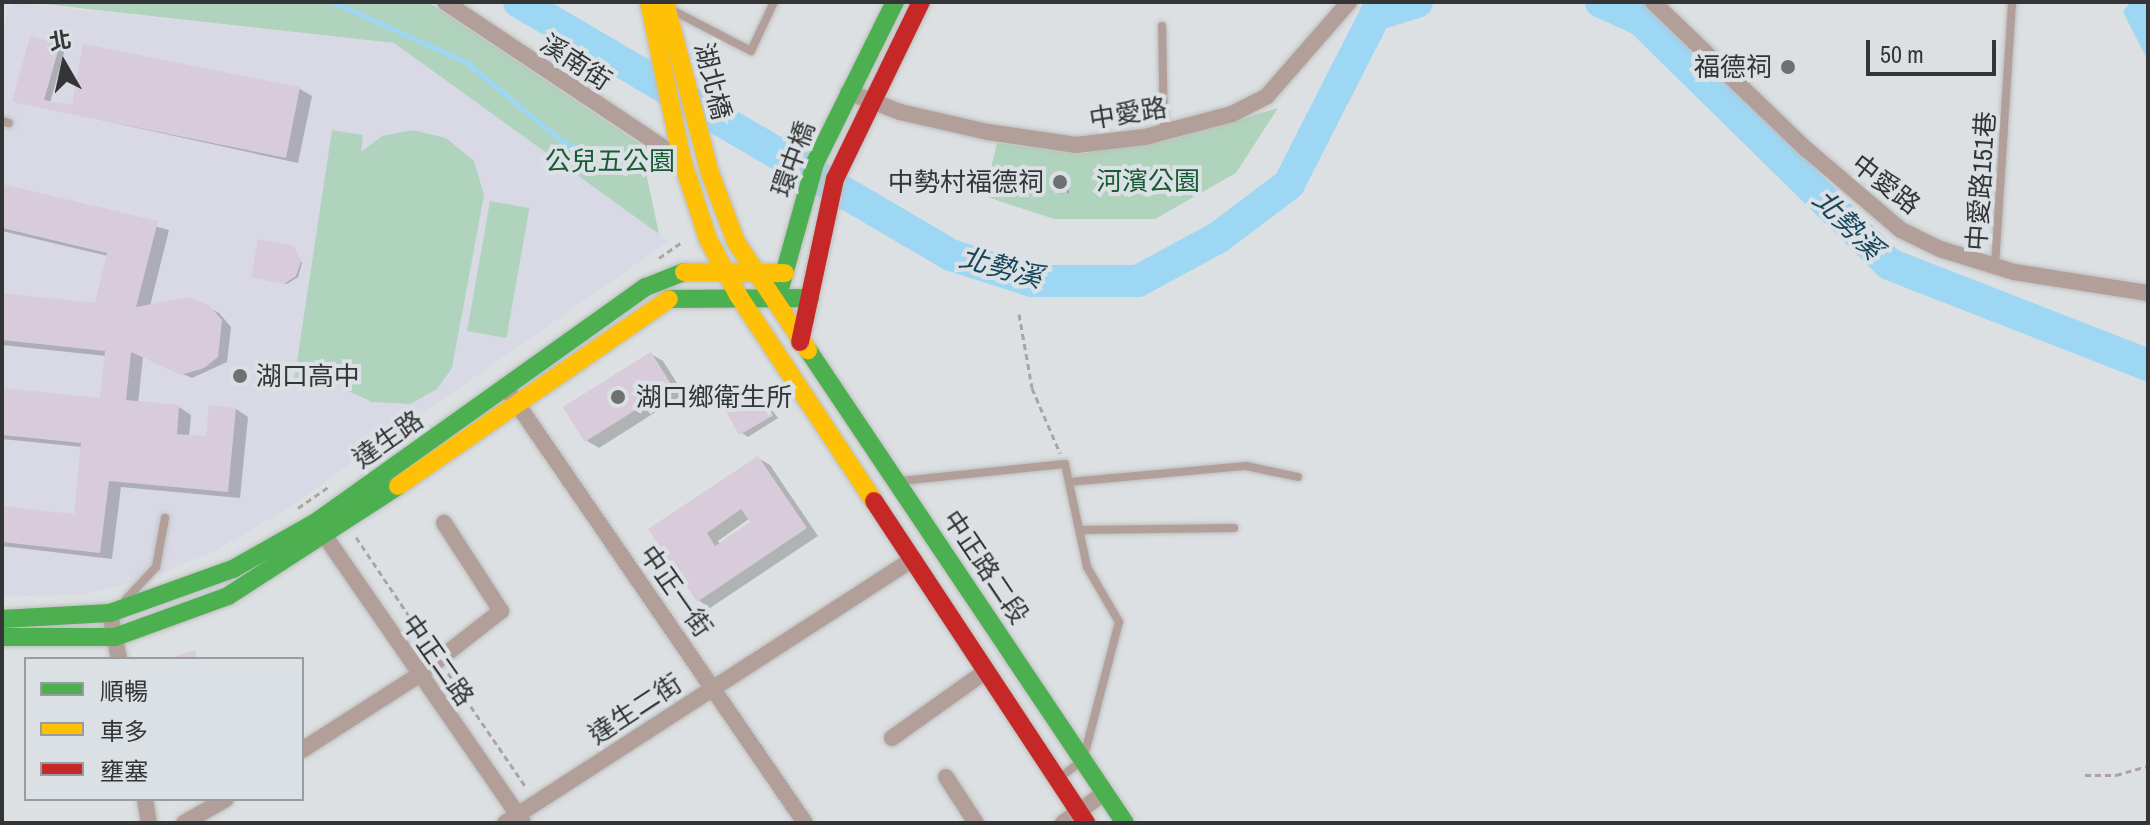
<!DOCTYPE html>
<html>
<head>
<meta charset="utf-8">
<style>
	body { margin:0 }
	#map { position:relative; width:2150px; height:825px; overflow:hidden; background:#dde0e2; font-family:"Archivo Narrow","Noto Sans TC",sans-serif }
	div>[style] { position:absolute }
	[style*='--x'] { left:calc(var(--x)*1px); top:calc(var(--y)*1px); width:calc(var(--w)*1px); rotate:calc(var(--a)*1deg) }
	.education>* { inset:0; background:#d9d9e6 }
	.green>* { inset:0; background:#b0d3bd; transform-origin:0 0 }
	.water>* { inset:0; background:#9dd7f4 }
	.shadow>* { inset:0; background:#0003 }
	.stream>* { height:5px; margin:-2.5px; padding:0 2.5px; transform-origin:2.5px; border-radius:2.5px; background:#9dd7f4 }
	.river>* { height:32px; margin:-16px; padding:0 16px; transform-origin:16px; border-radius:16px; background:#9dd7f4 }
	.building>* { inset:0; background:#d8cbda; transform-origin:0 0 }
	.path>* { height:3px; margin-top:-1.5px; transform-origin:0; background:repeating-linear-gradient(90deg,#ada4a2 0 6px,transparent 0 10px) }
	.roads { filter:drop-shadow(0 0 2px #bcbebf) drop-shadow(0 0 2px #bcbebf) }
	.lane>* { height:8px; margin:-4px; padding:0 4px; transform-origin:4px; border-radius:4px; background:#b29f9a }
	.street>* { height:16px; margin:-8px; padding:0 8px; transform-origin:8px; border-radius:8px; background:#b29f9a }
	.fast>* { height:18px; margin:-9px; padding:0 9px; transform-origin:9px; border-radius:9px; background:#4caf50 }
	.slow>* { height:18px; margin:-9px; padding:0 9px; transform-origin:9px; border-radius:9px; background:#ffc107 }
	.jam>* { height:18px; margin:-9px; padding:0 9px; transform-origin:9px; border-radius:9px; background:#c62828 }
	.dots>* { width:22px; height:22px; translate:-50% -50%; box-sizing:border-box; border:4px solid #dbe0e4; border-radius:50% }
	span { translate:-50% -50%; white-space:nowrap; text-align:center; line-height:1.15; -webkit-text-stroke:8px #dbe0e4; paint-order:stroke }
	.street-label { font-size:26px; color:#333536 }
	.poi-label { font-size:26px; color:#333536 }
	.right { translate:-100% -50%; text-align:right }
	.left { translate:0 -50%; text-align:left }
	.park-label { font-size:26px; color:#185c36 }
	.water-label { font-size:28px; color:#17465b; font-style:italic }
	.frame { position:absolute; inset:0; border:4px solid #333536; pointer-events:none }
	.legend { position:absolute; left:24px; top:657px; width:280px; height:144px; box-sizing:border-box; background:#dbe0e4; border:2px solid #989c9e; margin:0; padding:10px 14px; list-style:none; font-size:24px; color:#333536 }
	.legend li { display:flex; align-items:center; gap:16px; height:40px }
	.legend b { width:40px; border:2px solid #989c9e }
	.north { position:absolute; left:24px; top:24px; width:80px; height:80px; -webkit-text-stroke:6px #dbe0e4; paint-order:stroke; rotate:351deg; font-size:22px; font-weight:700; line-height:32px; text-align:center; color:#333536 }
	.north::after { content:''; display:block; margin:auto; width:28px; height:36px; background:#333536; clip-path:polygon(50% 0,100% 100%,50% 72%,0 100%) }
	.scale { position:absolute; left:1866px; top:40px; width:130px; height:36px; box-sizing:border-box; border:4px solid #333536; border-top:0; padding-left:10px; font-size:24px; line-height:28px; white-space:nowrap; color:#333536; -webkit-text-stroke:6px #dbe0e4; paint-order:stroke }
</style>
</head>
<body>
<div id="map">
	<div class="education">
		<div style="clip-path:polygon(11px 2px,394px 43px,669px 241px,285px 510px,213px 552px,145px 579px,86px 594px,2px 597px,2px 32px)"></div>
	</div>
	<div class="green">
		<div style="clip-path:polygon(26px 2px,428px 2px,640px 144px,659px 234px,394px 43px)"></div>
		<div style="clip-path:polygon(1278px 108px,1236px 173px,1155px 219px,1054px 219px,984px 196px,997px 143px,1079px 154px,1167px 141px)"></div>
		<div style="clip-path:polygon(332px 130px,363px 135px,361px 152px,382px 136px,413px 130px,446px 138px,474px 161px,484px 195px,452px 368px,437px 389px,410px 404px,372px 402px,344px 389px,328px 368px,323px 387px,294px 381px)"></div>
		<div style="left:490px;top:201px;width:40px;height:132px;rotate:10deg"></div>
	</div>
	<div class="water">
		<div style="clip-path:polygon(2130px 2px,2148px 2px,2148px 61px,2123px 12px)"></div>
	</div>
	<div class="shadow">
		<div style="clip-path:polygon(59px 46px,65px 49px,50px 103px,81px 109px,85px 47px,300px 89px,312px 96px,298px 163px,14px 101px)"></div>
		<div style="clip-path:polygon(1065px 173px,1069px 193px,1058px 194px,1056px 193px)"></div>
		<div style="clip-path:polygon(2px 186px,169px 230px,150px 306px,208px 307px,219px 313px,231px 327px,227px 362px,192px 378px,143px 357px,138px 404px,179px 407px,191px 415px,189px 437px,208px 439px,236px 409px,248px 417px,240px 498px,121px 487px,112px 559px,2px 546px,2px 508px,76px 517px,82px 447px,2px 439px,2px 390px,102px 400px,106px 356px,2px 345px,2px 295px,96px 305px,108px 256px,2px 231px)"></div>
		<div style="clip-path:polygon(294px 248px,302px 263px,298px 277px,287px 284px,255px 277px)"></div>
		<div style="clip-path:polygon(651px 354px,663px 361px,684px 394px,599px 448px,587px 441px)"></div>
		<div style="clip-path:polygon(756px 389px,778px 418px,748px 437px,742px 433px)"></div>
		<div style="clip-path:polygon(evenodd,758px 458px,770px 465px,818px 536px,710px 608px,698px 600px,651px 530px,758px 458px,750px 518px,753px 522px,720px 545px,718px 541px,750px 518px)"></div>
	</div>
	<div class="stream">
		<div style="--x:333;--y:2;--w:146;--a:24.3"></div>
		<div style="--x:466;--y:62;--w:124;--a:39.5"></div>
		<div style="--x:562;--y:141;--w:66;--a:22.3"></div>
	</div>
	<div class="river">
		<div style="--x:519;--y:2;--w:501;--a:30.36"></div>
		<div style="--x:951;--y:255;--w:85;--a:17.8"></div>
		<div style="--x:1032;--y:281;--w:106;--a:0"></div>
		<div style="--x:1138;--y:281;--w:92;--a:-28.5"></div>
		<div style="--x:1219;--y:237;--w:88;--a:-37.1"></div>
		<div style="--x:1289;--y:184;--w:190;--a:-63"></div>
		<div style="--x:1375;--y:15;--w:44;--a:-17.2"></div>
		<div style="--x:1601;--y:2;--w:44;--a:24.2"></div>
		<div style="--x:1641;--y:20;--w:348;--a:44.5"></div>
		<div style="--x:1889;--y:264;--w:278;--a:21.3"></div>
	</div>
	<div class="building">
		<div style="clip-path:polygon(30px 36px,60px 44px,44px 100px,72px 105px,83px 44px,300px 87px,286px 158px,12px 102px)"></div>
		<div style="left:1065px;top:171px;width:22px;height:13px;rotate:85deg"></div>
		<div style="clip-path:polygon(2px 184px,158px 221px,136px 307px,189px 297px,209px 305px,222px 320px,218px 357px,204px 368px,181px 375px,131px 352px,126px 400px,179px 405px,177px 434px,206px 436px,209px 405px,236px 408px,228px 492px,109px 481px,100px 553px,2px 542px,2px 506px,74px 514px,81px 443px,2px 435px,2px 388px,100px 398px,105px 351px,2px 340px,2px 293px,95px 303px,107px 253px,2px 228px)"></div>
		<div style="clip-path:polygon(258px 239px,294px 246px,301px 261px,296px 276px,284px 284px,251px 277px)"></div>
		<div style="left:651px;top:352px;width:41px;height:104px;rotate:58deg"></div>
		<div style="left:756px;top:386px;width:34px;height:39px;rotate:60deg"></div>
		<div style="clip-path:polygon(evenodd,758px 456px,807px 528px,697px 602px,648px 529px,758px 456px,741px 509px,750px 522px,715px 546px,707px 533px,741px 509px)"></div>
		<div style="clip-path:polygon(195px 650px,198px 659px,171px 659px,171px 658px)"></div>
	</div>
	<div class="path">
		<div style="--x:659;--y:258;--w:28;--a:-35"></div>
		<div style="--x:1019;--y:314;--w:75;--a:80"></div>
		<div style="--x:1032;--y:388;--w:71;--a:66.7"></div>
		<div style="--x:298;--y:508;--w:40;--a:-34.9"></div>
		<div style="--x:356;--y:537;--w:133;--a:56.1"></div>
		<div style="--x:448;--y:673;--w:137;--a:55.7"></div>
		<div style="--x:2085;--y:775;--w:31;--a:0"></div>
		<div style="--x:2116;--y:775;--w:33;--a:-16"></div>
	</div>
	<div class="roads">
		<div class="lane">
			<div style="--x:672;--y:10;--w:89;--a:27.4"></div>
			<div style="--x:751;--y:51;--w:54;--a:-64.9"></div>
			<div style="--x:1162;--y:26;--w:106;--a:88.9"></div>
			<div style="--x:2;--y:121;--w:7;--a:16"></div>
			<div style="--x:1995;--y:266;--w:265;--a:-86.3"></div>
			<div style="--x:900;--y:481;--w:166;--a:-5.9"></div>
			<div style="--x:1065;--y:464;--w:105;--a:77.9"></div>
			<div style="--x:1087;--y:567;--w:64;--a:59.8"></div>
			<div style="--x:1119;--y:622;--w:143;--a:104.6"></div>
			<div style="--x:1083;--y:760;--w:31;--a:143"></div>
			<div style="--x:1069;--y:482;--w:178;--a:-5.2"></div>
			<div style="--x:1246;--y:466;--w:53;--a:11.9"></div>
			<div style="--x:1080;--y:530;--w:154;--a:-0.7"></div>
			<div style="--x:126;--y:599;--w:44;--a:-46.8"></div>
			<div style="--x:156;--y:567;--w:50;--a:-79.6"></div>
		</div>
		<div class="street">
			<div style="--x:445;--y:2;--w:285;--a:33.7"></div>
			<div style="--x:1653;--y:2;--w:212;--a:43.9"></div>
			<div style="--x:1806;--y:149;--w:125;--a:40.5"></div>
			<div style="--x:1901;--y:230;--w:43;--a:26"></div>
			<div style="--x:1940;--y:249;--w:77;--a:17.3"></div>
			<div style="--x:2014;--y:272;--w:136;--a:8.9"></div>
			<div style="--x:848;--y:92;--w:56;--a:21"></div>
			<div style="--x:900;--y:112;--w:90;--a:12.8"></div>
			<div style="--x:988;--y:132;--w:89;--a:8.4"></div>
			<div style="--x:1076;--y:145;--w:69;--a:-6.6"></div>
			<div style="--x:1145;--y:137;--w:90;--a:-14.8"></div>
			<div style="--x:1232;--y:114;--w:39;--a:-27"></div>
			<div style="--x:1267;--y:96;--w:125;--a:-48.9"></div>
			<div style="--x:511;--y:395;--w:519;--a:55.51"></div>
			<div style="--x:320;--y:529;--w:356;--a:55.3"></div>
			<div style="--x:110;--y:613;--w:47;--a:78.9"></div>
			<div style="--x:892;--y:738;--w:115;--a:-35.5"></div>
			<div style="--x:302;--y:750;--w:139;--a:-32.7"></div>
			<div style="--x:419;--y:675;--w:104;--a:-38"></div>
			<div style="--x:501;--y:611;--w:105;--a:-122.9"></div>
			<div style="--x:946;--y:777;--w:55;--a:56.9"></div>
			<div style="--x:145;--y:799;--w:24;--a:81"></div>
			<div style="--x:184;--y:823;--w:48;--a:-29.7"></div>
			<div style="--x:505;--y:823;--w:486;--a:-32.9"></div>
			<div style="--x:1063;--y:823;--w:51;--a:-36.2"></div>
		</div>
		<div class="fast">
			<div style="--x:781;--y:285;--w:127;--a:-74.4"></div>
			<div style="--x:815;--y:163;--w:180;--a:-63.6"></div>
			<div style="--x:669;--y:299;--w:141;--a:-0.4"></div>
			<div style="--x:808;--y:350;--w:569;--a:56.17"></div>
			<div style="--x:2;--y:619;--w:108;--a:-3.2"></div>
			<div style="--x:110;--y:613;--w:131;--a:-19.7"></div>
			<div style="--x:233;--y:569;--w:95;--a:-29.5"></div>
			<div style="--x:316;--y:522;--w:405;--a:-35.5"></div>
			<div style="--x:646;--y:287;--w:41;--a:-21.5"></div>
			<div style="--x:2;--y:637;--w:113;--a:0"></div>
			<div style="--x:115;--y:637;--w:120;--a:-19.9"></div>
			<div style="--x:228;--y:596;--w:202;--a:-32.9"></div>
		</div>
		<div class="slow">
			<div style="--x:649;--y:2;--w:161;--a:78.2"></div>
			<div style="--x:682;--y:160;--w:83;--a:71.8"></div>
			<div style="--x:708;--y:239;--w:64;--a:61.8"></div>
			<div style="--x:738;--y:295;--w:247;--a:56.6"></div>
			<div style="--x:665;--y:2;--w:177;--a:75.3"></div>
			<div style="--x:710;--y:173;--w:74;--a:69.4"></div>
			<div style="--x:736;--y:242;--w:130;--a:56.3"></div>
			<div style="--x:684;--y:272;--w:101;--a:0.6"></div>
			<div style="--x:398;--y:486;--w:329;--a:-34.6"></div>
		</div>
		<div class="jam">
			<div style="--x:800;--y:342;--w:167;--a:-77.9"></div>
			<div style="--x:835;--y:179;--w:197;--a:-64.1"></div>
			<div style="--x:874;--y:501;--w:386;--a:56.6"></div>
		</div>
	</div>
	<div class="dots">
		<div style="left:1788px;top:67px;background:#6e7172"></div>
		<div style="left:1060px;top:182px;background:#6e7172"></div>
		<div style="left:240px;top:376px;background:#6e7172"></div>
		<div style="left:618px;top:397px;background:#6e7172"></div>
	</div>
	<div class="street-label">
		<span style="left:576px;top:62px;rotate:33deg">溪南街</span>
		<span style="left:713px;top:81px;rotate:76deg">湖北橋</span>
		<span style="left:1128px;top:113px;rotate:-9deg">中愛路</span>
		<span style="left:793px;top:159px;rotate:-70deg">環中橋</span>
		<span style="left:1981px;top:181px;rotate:-86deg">中愛路151巷</span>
		<span style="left:1886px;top:184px;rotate:38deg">中愛路</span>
		<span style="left:388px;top:439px;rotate:-35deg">達生路</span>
		<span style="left:986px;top:567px;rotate:56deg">中正路二段</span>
		<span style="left:676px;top:591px;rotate:55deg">中正一街</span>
		<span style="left:438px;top:660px;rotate:55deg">中正二路</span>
		<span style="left:635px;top:709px;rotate:-33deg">達生二街</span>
	</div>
	<div class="poi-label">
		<span class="right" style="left:1772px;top:67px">福德祠</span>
		<span class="right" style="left:1044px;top:182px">中勢村福德祠</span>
		<span class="left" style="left:256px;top:376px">湖口高中</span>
		<span class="left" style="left:636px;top:397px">湖口鄉衛生所</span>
	</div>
	<div class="park-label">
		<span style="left:610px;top:161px">公兒五公園</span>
		<span style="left:1148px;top:181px">河濱公園</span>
	</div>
	<div class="water-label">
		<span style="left:1848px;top:224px;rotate:45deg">北勢溪</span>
		<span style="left:1001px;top:267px;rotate:15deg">北勢溪</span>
	</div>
	<div class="frame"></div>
	<ul class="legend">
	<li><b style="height:10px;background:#4caf50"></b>順暢</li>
	<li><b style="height:10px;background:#ffc107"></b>車多</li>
	<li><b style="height:10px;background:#c62828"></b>壅塞</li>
	</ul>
	<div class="north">北</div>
	<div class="scale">50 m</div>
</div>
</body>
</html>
